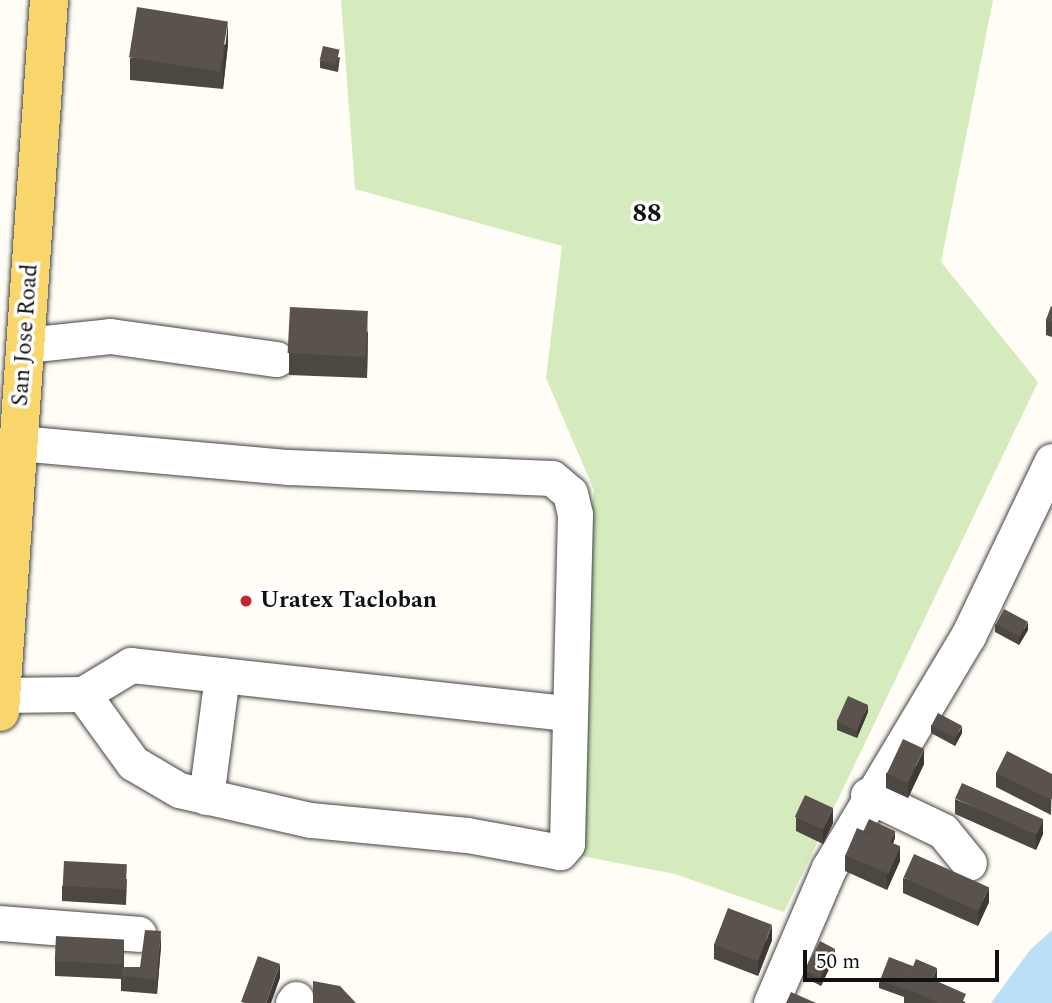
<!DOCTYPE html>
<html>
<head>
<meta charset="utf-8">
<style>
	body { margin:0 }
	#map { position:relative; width:1052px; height:1003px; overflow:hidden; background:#fffdf5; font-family:Spectral,serif }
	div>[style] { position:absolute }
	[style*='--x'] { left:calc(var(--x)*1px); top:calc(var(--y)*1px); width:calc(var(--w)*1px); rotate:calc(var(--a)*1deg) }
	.green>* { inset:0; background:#d5ebbd }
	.water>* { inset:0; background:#b9e0f7 }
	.roads { filter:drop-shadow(0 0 2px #444) drop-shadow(0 0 2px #444) }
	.minor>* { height:35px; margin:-17.5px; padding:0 17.5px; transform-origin:17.5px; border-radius:17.5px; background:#fff }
	.major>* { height:38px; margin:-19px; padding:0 19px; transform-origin:19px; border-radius:19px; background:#f9d66b }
	.wall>* { inset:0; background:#4d4742 }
	.shaded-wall>* { inset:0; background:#3f3936 }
	.building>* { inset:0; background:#5a524d; transform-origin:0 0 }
	.dots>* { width:19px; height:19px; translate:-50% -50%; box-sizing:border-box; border:4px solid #fff; border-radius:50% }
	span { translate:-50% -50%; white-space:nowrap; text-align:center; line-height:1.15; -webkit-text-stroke:7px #fff; paint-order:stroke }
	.street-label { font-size:23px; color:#111 }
	.poi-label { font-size:23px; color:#111; font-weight:700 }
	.left { translate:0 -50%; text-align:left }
	.quarter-label { font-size:26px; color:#111; font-weight:700 }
	.scale { position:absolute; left:803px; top:950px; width:196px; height:32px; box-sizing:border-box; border:4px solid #111; border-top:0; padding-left:9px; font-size:21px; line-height:24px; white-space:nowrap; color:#111; -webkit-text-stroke:5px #fff; paint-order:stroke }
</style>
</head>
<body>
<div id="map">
	<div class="green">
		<div style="clip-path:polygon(341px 0,993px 0,941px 262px,1038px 382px,784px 912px,675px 874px,550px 850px,594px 490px,546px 378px,562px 246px,355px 189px)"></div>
	</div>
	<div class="water">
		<div style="clip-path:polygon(1052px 930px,1052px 1003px,991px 1003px,1030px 950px)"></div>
	</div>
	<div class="roads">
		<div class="minor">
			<div style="--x:26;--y:345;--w:84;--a:-6.1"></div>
			<div style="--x:110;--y:336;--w:168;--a:7.9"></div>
			<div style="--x:18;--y:443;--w:272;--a:5.1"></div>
			<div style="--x:289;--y:467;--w:263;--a:2.4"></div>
			<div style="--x:552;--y:478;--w:23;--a:40"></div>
			<div style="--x:570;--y:493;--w:22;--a:77"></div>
			<div style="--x:575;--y:514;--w:330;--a:91.4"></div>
			<div style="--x:567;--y:844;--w:11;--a:131"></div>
			<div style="--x:560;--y:852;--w:95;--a:-169.6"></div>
			<div style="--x:467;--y:835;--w:158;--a:-174.5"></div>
			<div style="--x:310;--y:820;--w:134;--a:-167.1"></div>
			<div style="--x:179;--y:790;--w:53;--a:-149.6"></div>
			<div style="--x:133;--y:763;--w:85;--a:-125.9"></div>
			<div style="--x:1;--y:695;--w:82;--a:-0.7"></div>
			<div style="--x:83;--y:694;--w:56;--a:-31.1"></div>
			<div style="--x:131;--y:665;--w:439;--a:6.3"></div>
			<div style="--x:868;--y:795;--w:83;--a:25.6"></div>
			<div style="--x:943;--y:831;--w:41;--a:50.9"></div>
			<div style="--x:206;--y:797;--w:123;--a:-82.5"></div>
			<div style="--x:0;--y:923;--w:139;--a:4.5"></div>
			<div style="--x:293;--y:1003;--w:5;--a:-53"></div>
			<div style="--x:771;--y:1003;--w:147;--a:-66.8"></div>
			<div style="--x:829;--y:868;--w:270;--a:-59.1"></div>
			<div style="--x:968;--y:636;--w:194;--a:-64.4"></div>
		</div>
		<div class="major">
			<div style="--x:0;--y:712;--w:714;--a:-86.06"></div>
		</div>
	</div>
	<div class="wall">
		<div style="clip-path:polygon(228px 44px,223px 89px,130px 80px,130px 58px)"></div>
		<div style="clip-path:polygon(340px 57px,338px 72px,320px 68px,320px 61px)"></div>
		<div style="clip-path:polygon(1052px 307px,1052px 337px,1046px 335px,1046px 320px)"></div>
		<div style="clip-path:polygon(368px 332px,367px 378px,289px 375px,289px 353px)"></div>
		<div style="clip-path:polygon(995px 624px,1028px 630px,1019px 645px,995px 632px)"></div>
		<div style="clip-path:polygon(868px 712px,857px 738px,837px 730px,837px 722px)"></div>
		<div style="clip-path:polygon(931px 725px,962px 733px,955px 746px,931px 733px)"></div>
		<div style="clip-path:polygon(924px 764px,908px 798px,886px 788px,886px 773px)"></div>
		<div style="clip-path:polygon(996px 773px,1052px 774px,1051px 815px,996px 787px)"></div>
		<div style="clip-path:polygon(955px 799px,1043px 834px,1036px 850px,955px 814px)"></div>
		<div style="clip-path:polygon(796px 817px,833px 823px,823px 844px,796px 831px)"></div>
		<div style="clip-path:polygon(864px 830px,895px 838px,893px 843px,900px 861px,887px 890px,845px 871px,845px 856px)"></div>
		<div style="clip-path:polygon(903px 878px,989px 902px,978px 926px,903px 893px)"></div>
		<div style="clip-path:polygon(127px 879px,126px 905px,62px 901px,62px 886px)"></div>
		<div style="clip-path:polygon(124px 940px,124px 967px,140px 967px,161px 946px,157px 994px,121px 991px,121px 979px,55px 976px,55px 961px)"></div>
		<div style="clip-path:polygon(772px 940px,758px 976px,714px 959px,714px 944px)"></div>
		<div style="clip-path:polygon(835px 956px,821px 986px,806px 978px,806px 971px)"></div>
		<div style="clip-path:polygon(879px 980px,937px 981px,966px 1003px,904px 1003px,904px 996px,904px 997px,879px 988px)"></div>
	</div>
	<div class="shaded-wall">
		<div style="clip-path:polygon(228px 22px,228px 44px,223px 89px,223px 67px)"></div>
		<div style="clip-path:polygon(368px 311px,368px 332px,367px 378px,367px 356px)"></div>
		<div style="clip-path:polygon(1028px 622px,1028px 630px,1019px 645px,1019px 638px)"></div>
		<div style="clip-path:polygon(868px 705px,868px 712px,857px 738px,857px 730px)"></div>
		<div style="clip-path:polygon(962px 726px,962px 733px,955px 746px,955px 739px)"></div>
		<div style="clip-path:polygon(924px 749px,924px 764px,908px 798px,908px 783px)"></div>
		<div style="clip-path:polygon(833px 808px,833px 823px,823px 844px,823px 829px)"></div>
		<div style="clip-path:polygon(1043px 819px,1043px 834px,1036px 850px,1036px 835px)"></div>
		<div style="clip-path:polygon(895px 831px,895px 838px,890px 852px,890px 844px)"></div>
		<div style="clip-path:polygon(900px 846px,900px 861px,887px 890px,887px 875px)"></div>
		<div style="clip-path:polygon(989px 887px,989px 902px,978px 926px,978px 911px)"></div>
		<div style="clip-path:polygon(772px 925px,772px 940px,758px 976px,758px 961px)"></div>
		<div style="clip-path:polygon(161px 931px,161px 946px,157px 994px,157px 980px)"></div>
		<div style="clip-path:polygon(835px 949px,835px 956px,821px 986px,821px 978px)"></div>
		<div style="clip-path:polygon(280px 964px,280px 978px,271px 1003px,266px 1003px)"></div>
		<div style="clip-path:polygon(937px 968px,937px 982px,932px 979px)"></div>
	</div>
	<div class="building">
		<div style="left:137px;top:7px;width:92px;height:51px;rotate:9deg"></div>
		<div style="left:323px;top:46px;width:17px;height:15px;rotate:13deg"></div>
		<div style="clip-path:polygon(1051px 306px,1052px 307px,1052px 322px,1046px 320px)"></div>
		<div style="left:290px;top:307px;width:78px;height:46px;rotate:3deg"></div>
		<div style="left:1004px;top:609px;width:27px;height:17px;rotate:28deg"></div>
		<div style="left:848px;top:696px;width:22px;height:28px;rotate:24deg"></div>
		<div style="left:938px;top:713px;width:27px;height:14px;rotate:28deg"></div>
		<div style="left:903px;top:739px;width:23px;height:38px;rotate:25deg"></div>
		<div style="clip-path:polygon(1007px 751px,1052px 774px,1052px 798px,1051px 800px,996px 773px)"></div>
		<div style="left:962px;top:783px;width:89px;height:17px;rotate:24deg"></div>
		<div style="left:805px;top:795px;width:31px;height:24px;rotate:25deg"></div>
		<div style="left:869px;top:819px;width:29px;height:12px;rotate:25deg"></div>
		<div style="left:857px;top:828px;width:47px;height:30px;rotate:23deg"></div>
		<div style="left:914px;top:854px;width:82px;height:26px;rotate:24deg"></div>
		<div style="left:64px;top:861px;width:63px;height:25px;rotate:3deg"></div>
		<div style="left:728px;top:908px;width:47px;height:39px;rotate:21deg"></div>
		<div style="clip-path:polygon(145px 930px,161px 931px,157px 980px,121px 976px,123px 967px,140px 967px)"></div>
		<div style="left:56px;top:936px;width:68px;height:25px;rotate:3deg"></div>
		<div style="left:820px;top:941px;width:17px;height:33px;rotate:28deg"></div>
		<div style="clip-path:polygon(258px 956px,280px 964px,266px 1003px,245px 1003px,241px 1002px)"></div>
		<div style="left:889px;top:957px;width:26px;height:25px;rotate:21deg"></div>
		<div style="clip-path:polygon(916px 959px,937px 968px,932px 979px,966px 994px,962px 1003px,939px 1003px,904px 988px)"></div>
		<div style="clip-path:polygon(313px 981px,340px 986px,356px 1003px,313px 1003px)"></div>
		<div style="clip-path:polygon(791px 992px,816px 1003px,786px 1003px)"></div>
	</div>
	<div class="dots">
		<div style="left:246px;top:601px;background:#c4262e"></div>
	</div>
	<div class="street-label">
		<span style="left:26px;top:335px;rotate:-86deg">San Jose Road</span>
	</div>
	<div class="poi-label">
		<span class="left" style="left:260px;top:601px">Uratex Tacloban</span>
	</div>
	<div class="quarter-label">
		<span style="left:647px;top:214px">88</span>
	</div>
	<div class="scale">50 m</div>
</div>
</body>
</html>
